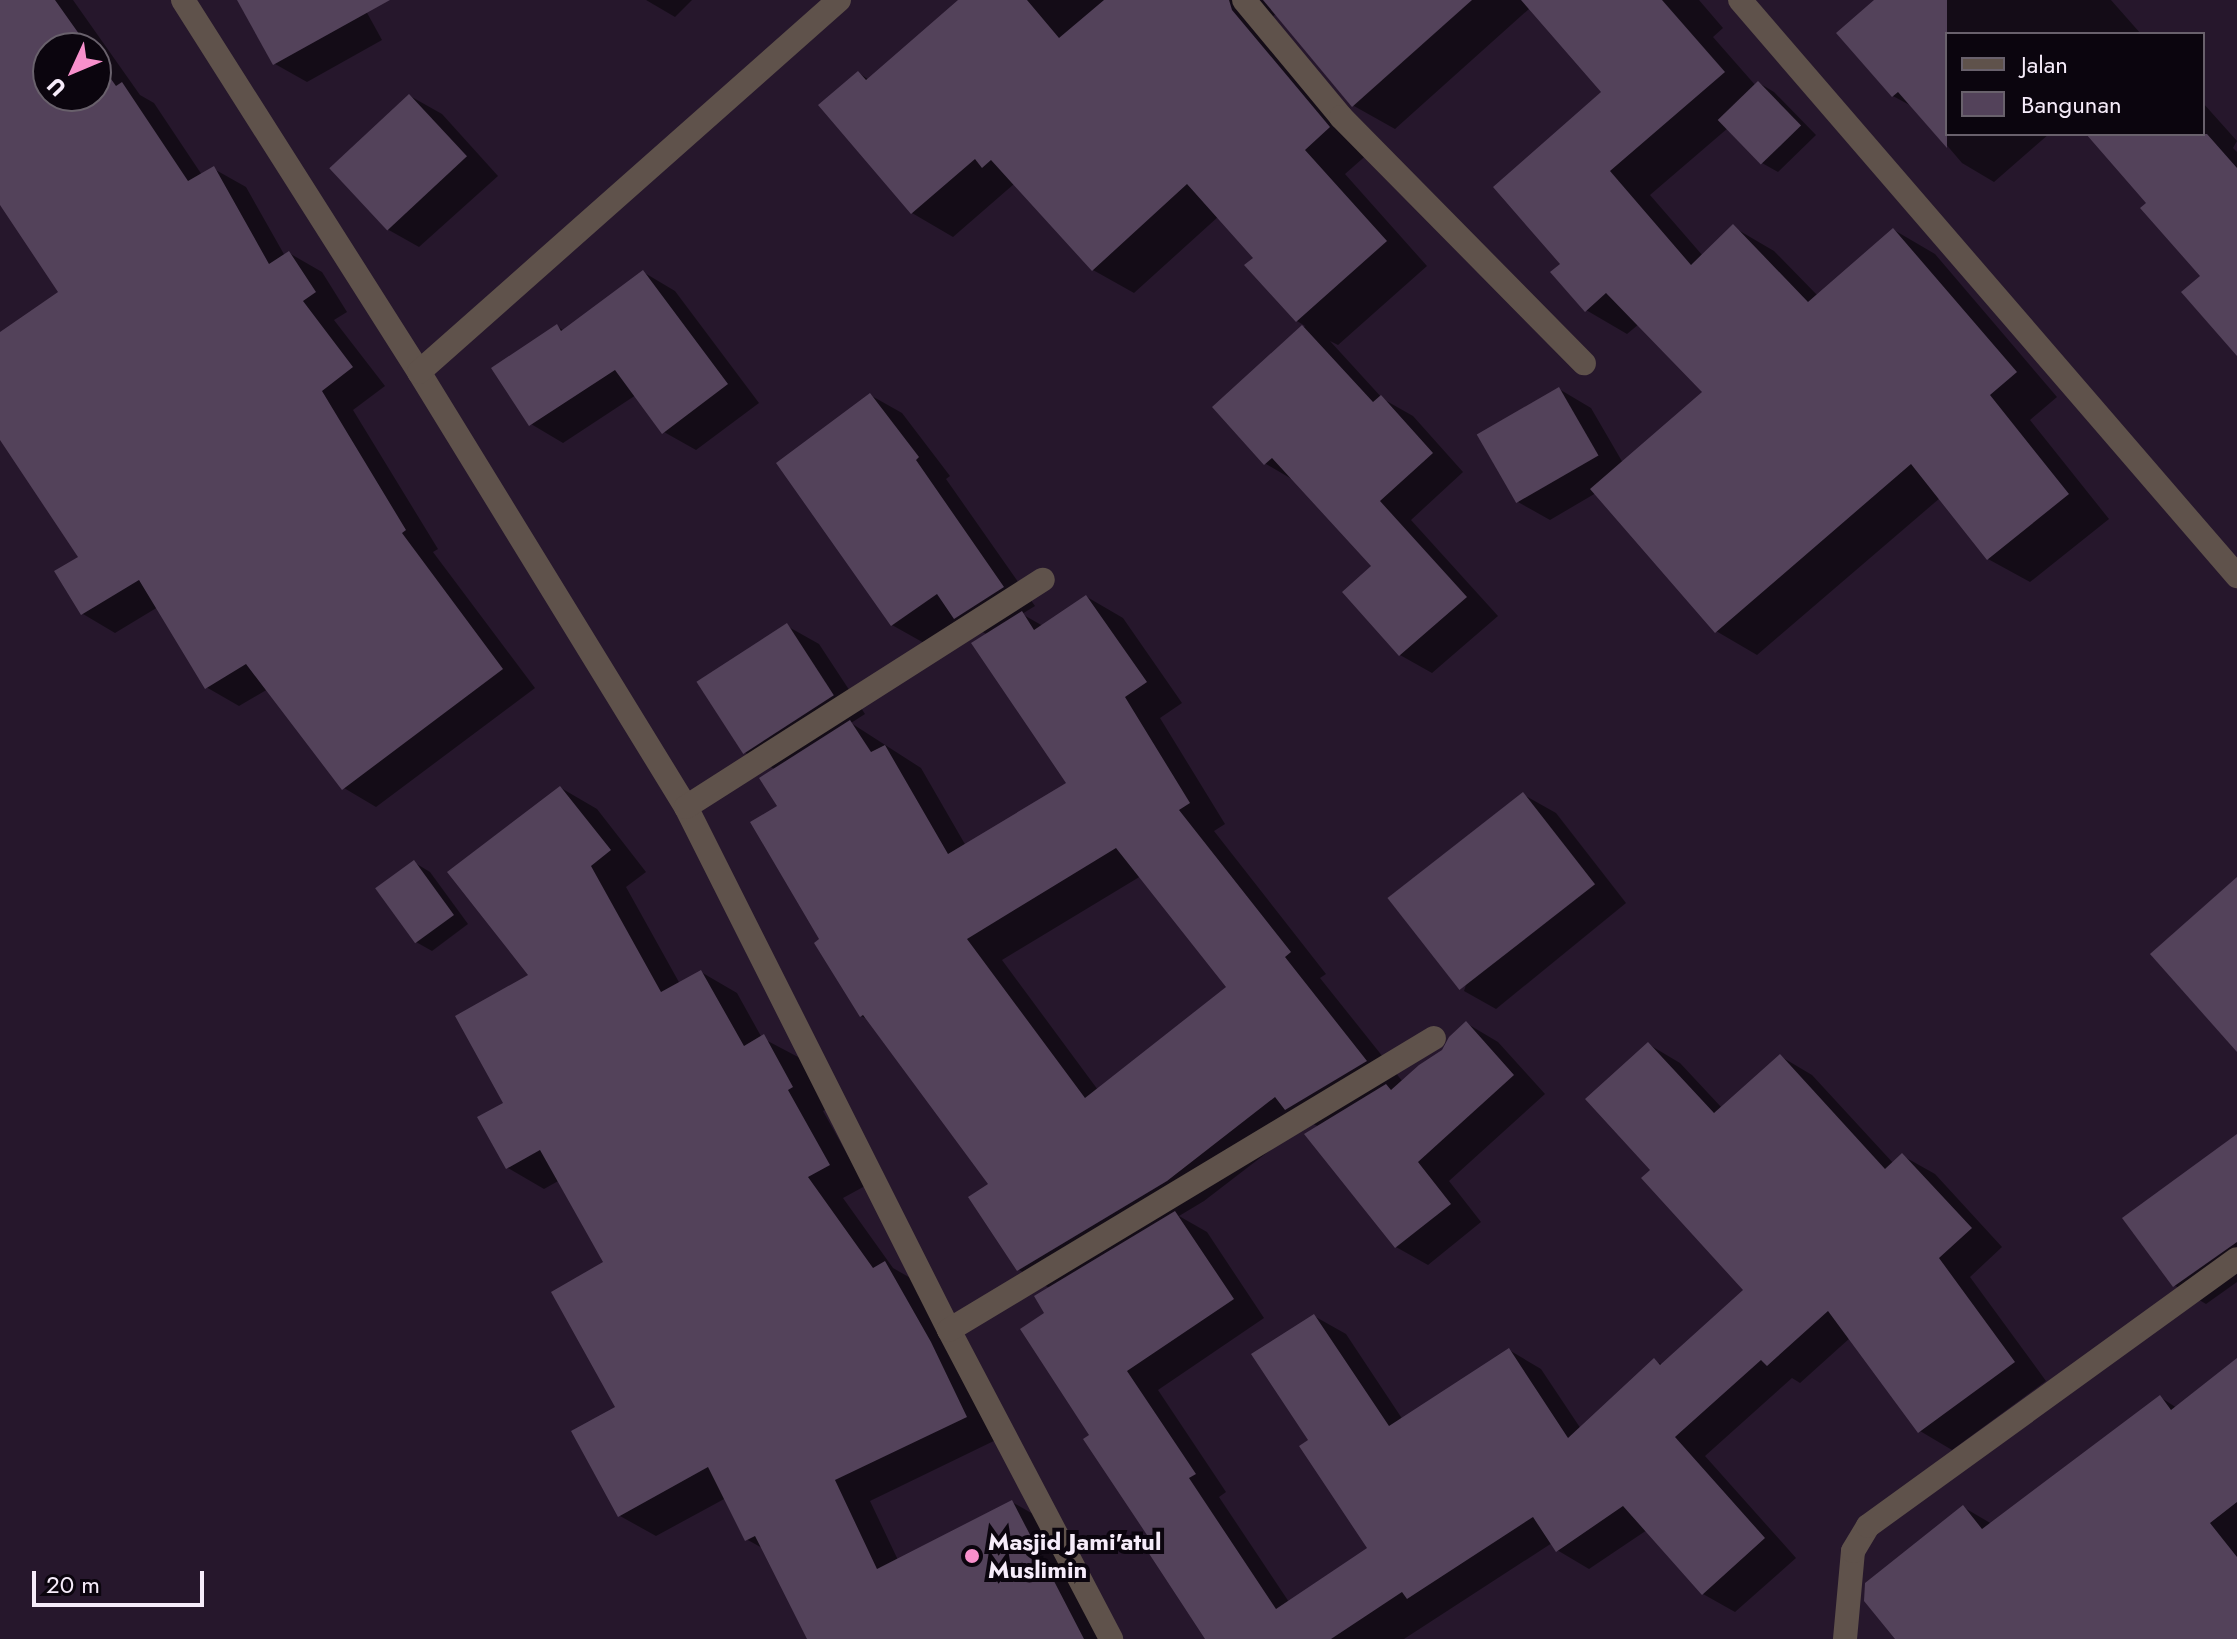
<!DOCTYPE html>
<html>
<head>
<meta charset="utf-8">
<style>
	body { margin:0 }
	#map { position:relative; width:2237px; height:1639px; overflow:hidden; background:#26172c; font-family:Jost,sans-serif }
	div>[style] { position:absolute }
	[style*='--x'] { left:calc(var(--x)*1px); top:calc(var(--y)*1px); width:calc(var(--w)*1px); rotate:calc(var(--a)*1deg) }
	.shadow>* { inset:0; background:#0007 }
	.building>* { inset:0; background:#53425a; transform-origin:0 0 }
	.minor>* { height:24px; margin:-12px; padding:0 12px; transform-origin:12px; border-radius:12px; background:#5f524b }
	.dots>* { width:22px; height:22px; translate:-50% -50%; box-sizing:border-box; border:4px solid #0b050e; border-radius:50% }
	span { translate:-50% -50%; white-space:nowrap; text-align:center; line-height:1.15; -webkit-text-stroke:8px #0b050e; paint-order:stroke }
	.poi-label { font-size:24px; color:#f6ecfa; font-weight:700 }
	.left { translate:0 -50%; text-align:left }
	.legend { position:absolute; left:1945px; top:32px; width:260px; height:104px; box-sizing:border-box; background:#0b050e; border:2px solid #69616c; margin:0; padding:10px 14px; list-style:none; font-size:24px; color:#f6ecfa }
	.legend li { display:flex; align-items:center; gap:16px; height:40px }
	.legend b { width:40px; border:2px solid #69616c }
	.north { position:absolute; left:32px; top:32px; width:80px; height:80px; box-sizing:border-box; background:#0b050e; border:2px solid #69616c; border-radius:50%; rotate:226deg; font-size:22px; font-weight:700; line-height:32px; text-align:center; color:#f6ecfa }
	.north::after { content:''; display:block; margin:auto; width:28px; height:36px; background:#f890cc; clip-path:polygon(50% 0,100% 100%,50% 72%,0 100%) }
	.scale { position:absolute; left:32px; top:1571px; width:172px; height:36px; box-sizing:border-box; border:4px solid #f6ecfa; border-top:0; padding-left:10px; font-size:24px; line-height:28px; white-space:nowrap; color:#f6ecfa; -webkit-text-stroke:6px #0b050e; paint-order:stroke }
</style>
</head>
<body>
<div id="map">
	<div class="shadow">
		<div style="clip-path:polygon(evenodd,0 0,73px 0,140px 95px,154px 103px,202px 175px,214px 169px,246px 187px,285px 256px,289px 253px,322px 272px,347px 312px,334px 320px,385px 386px,353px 410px,438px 549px,433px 552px,535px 688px,376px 807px,344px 788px,268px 689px,239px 706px,206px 687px,158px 607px,115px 633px,83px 614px,81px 558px,0 422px,0 334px,61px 293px,0 201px,0 0,48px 48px,96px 48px,96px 96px,48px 96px,48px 48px)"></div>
		<div style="clip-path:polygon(262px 0,360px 0,382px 40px,307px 82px,275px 64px)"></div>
		<div style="clip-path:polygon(646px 0,692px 0,675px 17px)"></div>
		<div style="clip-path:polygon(960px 0,1699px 0,1723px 28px,1713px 37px,1756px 86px,1759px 83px,1774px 92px,1816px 135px,1778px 172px,1762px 163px,1728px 128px,1650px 195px,1703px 256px,1733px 227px,1774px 251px,1818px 296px,1894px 230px,1935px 254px,2057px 397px,2030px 420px,2109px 519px,2030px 582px,1988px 559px,1940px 498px,1757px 655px,1716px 631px,1596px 493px,1550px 520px,1518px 502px,1559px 389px,1591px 408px,1623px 463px,1705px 393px,1639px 324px,1627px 334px,1586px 310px,1563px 264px,1603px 93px,1530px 8px,1395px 129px,1354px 106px,1277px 13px,1271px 18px,1370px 152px,1345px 174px,1427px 266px,1338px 345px,1330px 341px,1383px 399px,1413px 416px,1463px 472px,1411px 520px,1498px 616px,1432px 673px,1400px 655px,1374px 567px,1295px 481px,1266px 464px,1215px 407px,1305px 326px,1297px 321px,1256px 258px,1219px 216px,1134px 293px,1093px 270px,1014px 184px,953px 237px,912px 213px,859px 73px,869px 80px)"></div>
		<div style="clip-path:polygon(1877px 0,2111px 0,2141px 34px,1947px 34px,1947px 134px,2049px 134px,1994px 182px,1962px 163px,1915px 108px,1893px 96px)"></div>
		<div style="clip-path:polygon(410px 96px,442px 114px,498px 176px,419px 247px,387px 229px,331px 167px)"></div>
		<div style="clip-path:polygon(2203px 103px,2237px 141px,2233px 148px,2237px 152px,2237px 353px,2203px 276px,2148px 203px,2089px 134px,2203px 134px)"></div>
		<div style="clip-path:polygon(643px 272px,675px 291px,759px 403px,696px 450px,664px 432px,636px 395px,563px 443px,531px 424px,557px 326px,564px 331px)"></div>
		<div style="clip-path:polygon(evenodd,870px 395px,902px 413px,950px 476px,946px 479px,1035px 606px,1022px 614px,1043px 626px,1087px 597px,1123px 618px,1182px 703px,1160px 718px,1225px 824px,1214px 831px,1326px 974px,1320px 978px,1403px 1082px,1444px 1052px,1466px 1023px,1498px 1042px,1545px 1094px,1449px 1181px,1481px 1222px,1428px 1265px,1396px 1247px,1319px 1127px,1308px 1121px,1204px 1201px,1179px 1216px,1207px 1232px,1264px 1318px,1158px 1390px,1226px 1492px,1219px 1497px,1289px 1602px,1370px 1549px,1311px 1441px,1314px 1316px,1346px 1334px,1403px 1420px,1509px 1350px,1541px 1369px,1581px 1429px,1655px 1361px,1663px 1365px,1746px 1290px,1653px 1170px,1648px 1044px,1680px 1063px,1722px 1108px,1780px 1056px,1812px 1075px,1894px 1164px,1903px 1156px,1935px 1174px,2002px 1247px,1970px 1277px,2046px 1381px,1952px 1450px,1920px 1431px,1850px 1338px,1800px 1383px,1792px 1378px,1705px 1456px,1796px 1558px,1735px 1612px,1703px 1594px,1647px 1530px,1589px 1569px,1557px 1550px,1552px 1543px,1404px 1639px,1207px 1639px,1092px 1435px,1047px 1313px,1051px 1289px,1019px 1270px,991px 1184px,871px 1021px,861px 1016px,822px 940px,780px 807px,776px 770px,744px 752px,699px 683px,787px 626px,819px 644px,865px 714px,851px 723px,921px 768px,966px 846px,1069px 783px,988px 635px,959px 619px,924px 643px,892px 625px,870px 395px,1141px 876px,1229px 988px,1098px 1090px,1002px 960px,1141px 876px)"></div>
		<div style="clip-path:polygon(561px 788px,597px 809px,646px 872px,626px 887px,680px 984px,701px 972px,737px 993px,762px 1038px,800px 1058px,828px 1108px,823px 1111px,865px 1186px,843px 1198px,893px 1268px,921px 1284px,1002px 1437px,870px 1501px,898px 1560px,1012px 1502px,1049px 1523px,1108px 1639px,809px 1639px,764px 1549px,746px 1539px,726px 1498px,656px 1536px,620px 1516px,617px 1408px,605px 1263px,560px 1180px,544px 1189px,508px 1168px,506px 1104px)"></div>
		<div style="clip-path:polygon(1524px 795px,1556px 813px,1626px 903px,1496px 1009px,1464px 991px)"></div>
		<div style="clip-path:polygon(415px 863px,430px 872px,468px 924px,432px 951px,416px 942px)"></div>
		<div style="clip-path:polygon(2237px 1136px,2237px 1282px,2206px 1304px,2174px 1285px)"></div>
		<div style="clip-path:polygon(2237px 1361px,2237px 1639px,1897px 1639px,1963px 1507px,1992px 1524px,2160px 1397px,2177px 1408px)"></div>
	</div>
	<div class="building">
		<div style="clip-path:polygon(0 0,55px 0,89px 48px,48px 48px,48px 96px,96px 96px,96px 58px,116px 86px,122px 82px,188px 181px,214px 166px,269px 264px,289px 251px,316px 292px,303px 301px,353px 367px,322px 391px,406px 530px,402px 533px,503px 669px,342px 790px,246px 664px,205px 689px,139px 580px,81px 615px,54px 571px,78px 557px,0 440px,0 332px,58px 292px,0 205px)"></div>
		<div style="clip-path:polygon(237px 0,390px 0,273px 65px)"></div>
		<div style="clip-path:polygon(958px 0,1027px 0,1059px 38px,1104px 0,1229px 0,1232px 10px,1330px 127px,1305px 150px,1387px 241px,1296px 322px,1244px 265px,1253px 258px,1187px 184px,1092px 271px,991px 160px,982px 168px,975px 159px,911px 214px,818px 105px,858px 71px,866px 80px)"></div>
		<div style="clip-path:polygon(1263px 0,1472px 0,1352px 107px)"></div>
		<div style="clip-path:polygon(1521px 0,1662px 0,1725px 72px,1610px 171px,1691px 265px,1733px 224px,1808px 302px,1893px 228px,2017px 372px,1990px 395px,2069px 494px,1987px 560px,1911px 464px,1715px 633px,1590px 489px,1702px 392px,1606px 293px,1585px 312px,1550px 272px,1560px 264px,1493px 187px,1601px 92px)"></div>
		<div style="clip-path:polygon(1874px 0,1947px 0,1947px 148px,1898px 92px,1892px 97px,1836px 33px)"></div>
		<div style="left:1758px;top:81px;width:62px;height:56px;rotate:46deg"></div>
		<div style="left:409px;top:94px;width:85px;height:109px;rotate:47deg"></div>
		<div style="clip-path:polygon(2086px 134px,2207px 134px,2237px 168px,2237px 356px,2181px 292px,2200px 276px,2140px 208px,2146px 203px)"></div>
		<div style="clip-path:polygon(643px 270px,728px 384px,662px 434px,615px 370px,529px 426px,491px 368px,557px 324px,561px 331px)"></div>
		<div style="clip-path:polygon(1302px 325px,1373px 402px,1381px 395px,1433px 453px,1380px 501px,1467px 597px,1399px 656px,1342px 592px,1371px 566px,1272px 458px,1264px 465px,1212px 407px)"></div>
		<div style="left:1559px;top:387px;width:79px;height:95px;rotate:60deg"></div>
		<div style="clip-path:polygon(870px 393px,919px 457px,916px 460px,1004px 587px,954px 619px,937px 594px,891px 626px,776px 463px)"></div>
		<div style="clip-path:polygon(evenodd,1086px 595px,1147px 682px,1125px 697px,1190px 803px,1179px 810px,1291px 952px,1285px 957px,1367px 1061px,1285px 1110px,1275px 1097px,1167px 1181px,1017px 1271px,968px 1197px,988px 1184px,863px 1015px,860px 1017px,814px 943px,819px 939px,750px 822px,777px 806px,759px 778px,850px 720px,871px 752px,885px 745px,948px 854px,1066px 783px,971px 643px,1022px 611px,1034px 630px,1086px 595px,1116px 848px,1226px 987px,1085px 1098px,967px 939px,1116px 848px)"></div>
		<div style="left:787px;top:623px;width:86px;height:108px;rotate:57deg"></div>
		<div style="clip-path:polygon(560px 786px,611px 850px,591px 866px,661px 992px,701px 970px,744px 1046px,764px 1034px,793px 1087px,788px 1090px,830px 1165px,808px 1177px,873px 1268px,885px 1261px,931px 1342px,967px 1417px,835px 1480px,877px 1569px,1012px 1500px,1084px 1639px,807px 1639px,755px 1536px,745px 1541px,708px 1467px,618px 1517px,571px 1431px,615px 1407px,551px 1292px,603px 1262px,540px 1150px,506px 1169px,477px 1117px,503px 1103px,455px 1016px,528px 975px,447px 872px)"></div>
		<div style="left:1523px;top:792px;width:117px;height:172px;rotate:52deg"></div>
		<div style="left:414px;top:860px;width:68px;height:48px;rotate:54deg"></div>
		<div style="clip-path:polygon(2237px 877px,2237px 1052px,2150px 954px)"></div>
		<div style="clip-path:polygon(1466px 1021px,1514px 1075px,1418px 1162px,1451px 1204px,1395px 1248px,1304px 1134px,1386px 1084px,1391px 1090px,1419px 1065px,1442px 1050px,1449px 1037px)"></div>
		<div style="clip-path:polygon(1648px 1042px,1714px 1113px,1780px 1054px,1885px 1169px,1902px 1153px,1972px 1228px,1939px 1258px,2015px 1362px,1918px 1433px,1828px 1311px,1767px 1366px,1761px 1360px,1675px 1437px,1765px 1538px,1702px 1595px,1623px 1506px,1556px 1552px,1533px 1517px,1407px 1599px,1402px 1592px,1331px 1639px,1205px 1639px,1148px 1552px,1155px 1547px,1083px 1439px,1089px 1435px,1020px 1329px,1044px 1313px,1034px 1296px,1175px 1211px,1234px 1299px,1127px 1371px,1196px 1474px,1189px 1478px,1276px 1609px,1367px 1548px,1299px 1446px,1308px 1440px,1251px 1354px,1314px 1314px,1389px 1426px,1509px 1348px,1568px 1438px,1654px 1358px,1660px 1365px,1743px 1290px,1641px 1178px,1650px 1170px,1585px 1099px)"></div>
		<div style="clip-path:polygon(2237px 1134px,2237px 1242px,2173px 1287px,2122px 1218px)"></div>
		<div style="clip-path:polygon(2237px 1358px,2237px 1502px,2210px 1523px,2237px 1557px,2237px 1639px,1895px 1639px,1864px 1601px,1865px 1583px,1963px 1505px,1982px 1529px,2160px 1395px,2171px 1410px)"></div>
	</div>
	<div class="minor">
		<div style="--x:183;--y:0;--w:441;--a:57.6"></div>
		<div style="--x:419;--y:372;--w:510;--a:58.46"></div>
		<div style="--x:686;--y:807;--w:585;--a:63.3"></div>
		<div style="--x:949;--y:1330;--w:349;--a:62.3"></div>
		<div style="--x:1244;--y:0;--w:152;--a:50.3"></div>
		<div style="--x:1341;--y:117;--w:346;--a:45.4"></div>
		<div style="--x:1740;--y:0;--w:761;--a:49.21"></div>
		<div style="--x:419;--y:372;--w:561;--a:-41.53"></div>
		<div style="--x:686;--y:807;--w:423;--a:-32.5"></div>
		<div style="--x:949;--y:1330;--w:566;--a:-31.05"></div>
		<div style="--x:1845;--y:1639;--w:88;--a:-84.8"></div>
		<div style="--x:1853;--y:1551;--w:29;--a:-59"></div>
		<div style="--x:1868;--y:1526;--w:455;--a:-35.9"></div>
	</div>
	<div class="dots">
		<div style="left:972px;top:1556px;background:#f890cc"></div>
	</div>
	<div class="poi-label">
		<span class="left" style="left:988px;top:1556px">Masjid Jami'atul<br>Muslimin</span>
	</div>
	<ul class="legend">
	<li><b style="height:10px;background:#5f524b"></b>Jalan</li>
	<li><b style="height:22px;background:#53425a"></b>Bangunan</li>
	</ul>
	<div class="north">U</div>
	<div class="scale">20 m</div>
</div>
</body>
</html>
